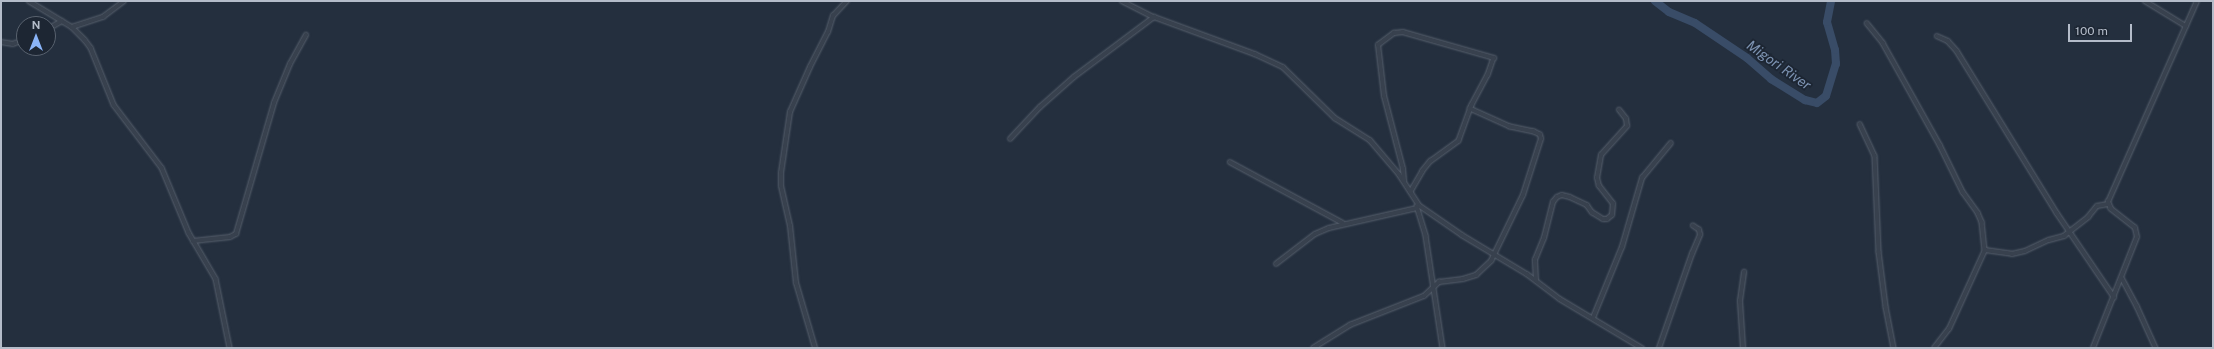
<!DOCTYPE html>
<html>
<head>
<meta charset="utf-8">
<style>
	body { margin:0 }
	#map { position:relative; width:2214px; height:349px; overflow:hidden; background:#242f3e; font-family:"Public Sans",sans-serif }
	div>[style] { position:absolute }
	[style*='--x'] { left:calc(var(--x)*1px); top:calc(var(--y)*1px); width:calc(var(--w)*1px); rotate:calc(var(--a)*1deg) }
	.river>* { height:8px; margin:-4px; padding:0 4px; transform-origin:4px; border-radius:4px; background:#394c67 }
	.roads { filter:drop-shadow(0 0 1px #565f6c) drop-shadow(0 0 1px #565f6c) }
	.street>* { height:3.5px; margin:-1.75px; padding:0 1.75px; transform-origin:1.75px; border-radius:1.75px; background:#38414e }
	span { translate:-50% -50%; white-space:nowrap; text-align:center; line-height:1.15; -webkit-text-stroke:3.5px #1d2633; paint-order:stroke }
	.water-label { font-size:14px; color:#7c92b1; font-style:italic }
	.frame { position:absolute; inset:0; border:2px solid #b4bcc9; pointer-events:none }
	.north { position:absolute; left:16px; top:16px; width:40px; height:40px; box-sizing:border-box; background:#1d2633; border:1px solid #59626f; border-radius:50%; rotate:0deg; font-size:11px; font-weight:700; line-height:16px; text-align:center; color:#b4bcc9 }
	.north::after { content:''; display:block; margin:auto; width:14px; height:18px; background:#8ab4f8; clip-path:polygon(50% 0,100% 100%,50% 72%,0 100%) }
	.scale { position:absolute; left:2068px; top:24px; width:64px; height:18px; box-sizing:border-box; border:2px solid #b4bcc9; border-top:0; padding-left:5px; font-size:12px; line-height:14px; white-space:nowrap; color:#b4bcc9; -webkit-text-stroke:3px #1d2633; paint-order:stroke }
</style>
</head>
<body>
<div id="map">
	<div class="river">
		<div style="--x:1655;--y:1;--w:18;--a:38"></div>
		<div style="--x:1669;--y:12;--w:28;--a:23"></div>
		<div style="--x:1695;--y:23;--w:63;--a:33.9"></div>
		<div style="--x:1747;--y:58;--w:32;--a:41"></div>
		<div style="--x:1771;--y:79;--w:40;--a:32"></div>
		<div style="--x:1805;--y:100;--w:12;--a:14"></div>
		<div style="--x:1817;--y:103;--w:11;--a:-38"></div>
		<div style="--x:1826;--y:96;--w:34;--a:-73"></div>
		<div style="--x:1836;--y:64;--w:14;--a:-94"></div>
		<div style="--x:1835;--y:50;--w:29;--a:-106"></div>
		<div style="--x:1827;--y:22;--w:21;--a:-79"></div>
	</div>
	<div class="roads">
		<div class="street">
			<div style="--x:29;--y:1;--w:50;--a:31.2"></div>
			<div style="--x:72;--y:27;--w:18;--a:45"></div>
			<div style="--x:85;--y:40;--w:10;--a:53"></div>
			<div style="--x:91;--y:48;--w:61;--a:68"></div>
			<div style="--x:114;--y:105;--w:79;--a:52.7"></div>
			<div style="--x:162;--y:168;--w:70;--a:67.4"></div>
			<div style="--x:189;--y:233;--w:53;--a:59.6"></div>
			<div style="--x:216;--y:279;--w:70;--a:78.5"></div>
			<div style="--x:1122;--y:1;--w:36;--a:27"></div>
			<div style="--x:1154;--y:17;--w:108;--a:20.1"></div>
			<div style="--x:1255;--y:54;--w:31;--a:25"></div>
			<div style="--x:1283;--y:67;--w:73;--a:44.4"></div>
			<div style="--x:1335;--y:118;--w:41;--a:32.2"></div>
			<div style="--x:1370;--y:140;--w:45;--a:49.5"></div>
			<div style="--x:1399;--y:174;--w:38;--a:57"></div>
			<div style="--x:1420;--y:206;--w:51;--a:34.6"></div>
			<div style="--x:1462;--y:235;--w:76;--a:31"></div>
			<div style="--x:1527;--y:274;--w:41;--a:37.1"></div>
			<div style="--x:1560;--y:299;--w:96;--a:30.9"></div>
			<div style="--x:2145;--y:1;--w:48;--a:31.4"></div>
			<div style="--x:1867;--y:23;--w:26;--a:51"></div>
			<div style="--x:1883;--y:43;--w:117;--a:60.8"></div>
			<div style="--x:1940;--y:145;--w:52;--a:63.9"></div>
			<div style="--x:1963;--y:192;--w:26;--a:54"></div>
			<div style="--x:1978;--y:213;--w:10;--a:66"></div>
			<div style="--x:1982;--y:222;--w:28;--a:84"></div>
			<div style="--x:72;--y:27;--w:33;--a:-18"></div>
			<div style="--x:103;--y:17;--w:26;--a:-37"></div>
			<div style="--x:48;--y:29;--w:16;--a:-30"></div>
			<div style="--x:1937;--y:36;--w:12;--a:24"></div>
			<div style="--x:1948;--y:41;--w:13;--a:48"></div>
			<div style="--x:1957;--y:51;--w:190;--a:58.3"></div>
			<div style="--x:2057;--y:213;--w:102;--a:55.8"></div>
			<div style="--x:1;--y:42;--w:12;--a:9"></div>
			<div style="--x:13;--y:44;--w:12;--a:-20"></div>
			<div style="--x:1860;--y:124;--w:35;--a:65"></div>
			<div style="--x:1875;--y:156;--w:96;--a:87.6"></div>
			<div style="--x:1879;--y:252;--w:55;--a:82.7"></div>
			<div style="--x:1886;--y:307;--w:42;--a:79"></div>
			<div style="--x:1010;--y:139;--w:44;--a:-46.8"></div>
			<div style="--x:1040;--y:107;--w:45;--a:-41.4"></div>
			<div style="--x:1074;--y:77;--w:100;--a:-36.9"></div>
			<div style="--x:1230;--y:162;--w:128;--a:28.4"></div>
			<div style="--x:1404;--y:181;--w:12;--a:-95"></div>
			<div style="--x:1403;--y:169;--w:75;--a:-104.6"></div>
			<div style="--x:1384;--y:96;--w:51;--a:-96.7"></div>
			<div style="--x:1378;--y:45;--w:20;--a:-37"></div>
			<div style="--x:1394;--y:33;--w:9;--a:-6"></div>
			<div style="--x:1403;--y:32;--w:95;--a:15.9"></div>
			<div style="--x:1494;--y:58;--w:18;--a:109"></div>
			<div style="--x:1488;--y:75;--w:34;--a:118"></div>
			<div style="--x:1472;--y:105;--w:38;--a:110"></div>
			<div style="--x:1459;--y:141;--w:34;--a:144"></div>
			<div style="--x:1431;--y:161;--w:13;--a:129"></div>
			<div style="--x:1423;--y:171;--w:24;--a:120"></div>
			<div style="--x:1417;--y:206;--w:31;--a:73"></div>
			<div style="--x:1426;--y:236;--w:113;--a:81.4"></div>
			<div style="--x:193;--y:241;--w:37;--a:-6"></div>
			<div style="--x:230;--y:237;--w:7;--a:-27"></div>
			<div style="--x:236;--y:234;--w:136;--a:-73.8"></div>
			<div style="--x:274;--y:103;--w:42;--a:-67.7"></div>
			<div style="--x:290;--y:64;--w:33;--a:-61"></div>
			<div style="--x:1276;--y:264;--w:49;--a:-37.6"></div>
			<div style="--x:1315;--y:234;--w:15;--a:-23"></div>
			<div style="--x:1329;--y:228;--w:90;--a:-12.8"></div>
			<div style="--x:2122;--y:278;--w:32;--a:62"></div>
			<div style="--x:2137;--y:306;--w:46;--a:65.7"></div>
			<div style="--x:1536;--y:281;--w:21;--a:-93"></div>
			<div style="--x:1535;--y:260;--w:24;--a:-68"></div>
			<div style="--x:1544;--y:238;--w:37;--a:-76"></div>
			<div style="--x:1553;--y:202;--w:6;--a:-51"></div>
			<div style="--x:1557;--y:197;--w:5;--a:-22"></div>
			<div style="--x:1562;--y:195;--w:8;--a:14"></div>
			<div style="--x:1570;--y:197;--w:19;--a:25"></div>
			<div style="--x:1587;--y:205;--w:9;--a:54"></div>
			<div style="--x:1592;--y:212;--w:13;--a:32"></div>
			<div style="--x:1603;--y:219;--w:4;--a:0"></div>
			<div style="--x:1607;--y:219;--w:6;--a:-39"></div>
			<div style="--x:1612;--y:215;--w:11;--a:-85"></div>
			<div style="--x:1613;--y:204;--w:23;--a:-128"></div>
			<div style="--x:1599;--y:186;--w:8;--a:-104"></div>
			<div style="--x:1597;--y:178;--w:23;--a:-80"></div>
			<div style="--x:1601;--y:155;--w:39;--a:-48"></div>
			<div style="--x:1627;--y:126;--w:7;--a:-98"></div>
			<div style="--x:1626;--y:119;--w:11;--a:-128"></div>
			<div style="--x:1593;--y:318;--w:77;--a:-67.8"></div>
			<div style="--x:1622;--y:247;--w:72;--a:-73.8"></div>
			<div style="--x:1642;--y:178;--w:45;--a:-50.4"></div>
			<div style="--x:815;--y:348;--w:68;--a:-106.3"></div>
			<div style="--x:796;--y:283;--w:57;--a:-96"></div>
			<div style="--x:790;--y:226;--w:41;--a:-102.7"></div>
			<div style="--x:781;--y:186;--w:13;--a:-90"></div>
			<div style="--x:781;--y:173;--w:62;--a:-81.6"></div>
			<div style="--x:790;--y:112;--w:49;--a:-66"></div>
			<div style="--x:810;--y:67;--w:39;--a:-63"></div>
			<div style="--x:828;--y:32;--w:17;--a:-73"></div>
			<div style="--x:833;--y:16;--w:21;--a:-47"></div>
			<div style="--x:1313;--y:348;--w:44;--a:-31.9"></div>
			<div style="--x:1350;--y:325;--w:79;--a:-21.4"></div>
			<div style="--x:1424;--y:296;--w:21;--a:-43"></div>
			<div style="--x:1439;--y:282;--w:24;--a:-7"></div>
			<div style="--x:1463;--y:279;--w:14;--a:-17"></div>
			<div style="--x:1476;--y:275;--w:21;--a:-43"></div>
			<div style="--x:1491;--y:261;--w:73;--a:-64.1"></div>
			<div style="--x:1523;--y:195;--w:59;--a:-72.2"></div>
			<div style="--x:1541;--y:139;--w:4;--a:-104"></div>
			<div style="--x:1540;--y:135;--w:7;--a:-153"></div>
			<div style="--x:1534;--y:132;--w:25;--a:-168"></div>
			<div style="--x:1510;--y:127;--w:44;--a:-155.8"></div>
			<div style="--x:1659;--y:348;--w:100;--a:-70.7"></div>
			<div style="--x:1692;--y:254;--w:21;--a:-67"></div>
			<div style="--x:1700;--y:235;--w:5;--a:-101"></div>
			<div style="--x:1699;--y:230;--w:7;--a:-146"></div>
			<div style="--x:1743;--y:348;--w:47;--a:-93.7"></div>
			<div style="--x:1740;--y:301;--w:29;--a:-82"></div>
			<div style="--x:1934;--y:348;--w:24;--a:-52"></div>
			<div style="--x:1949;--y:329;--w:87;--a:-65.5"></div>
			<div style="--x:1985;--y:250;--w:27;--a:8"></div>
			<div style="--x:2012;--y:254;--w:13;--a:-13"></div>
			<div style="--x:2025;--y:251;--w:26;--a:-25"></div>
			<div style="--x:2049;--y:240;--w:16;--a:-15"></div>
			<div style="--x:2064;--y:236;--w:31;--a:-38"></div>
			<div style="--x:2088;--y:217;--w:14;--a:-51"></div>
			<div style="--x:2097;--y:206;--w:11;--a:-10"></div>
			<div style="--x:2093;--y:348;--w:119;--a:-68.4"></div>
			<div style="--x:2137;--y:237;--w:9;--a:-103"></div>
			<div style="--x:2135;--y:228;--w:31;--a:-142"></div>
			<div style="--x:2111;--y:209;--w:8;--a:-113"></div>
			<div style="--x:2108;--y:202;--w:220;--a:-66.1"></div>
		</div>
	</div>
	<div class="water-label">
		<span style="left:1779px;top:65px;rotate:35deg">Migori River</span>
	</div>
	<div class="frame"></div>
	<div class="north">N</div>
	<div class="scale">100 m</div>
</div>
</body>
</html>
